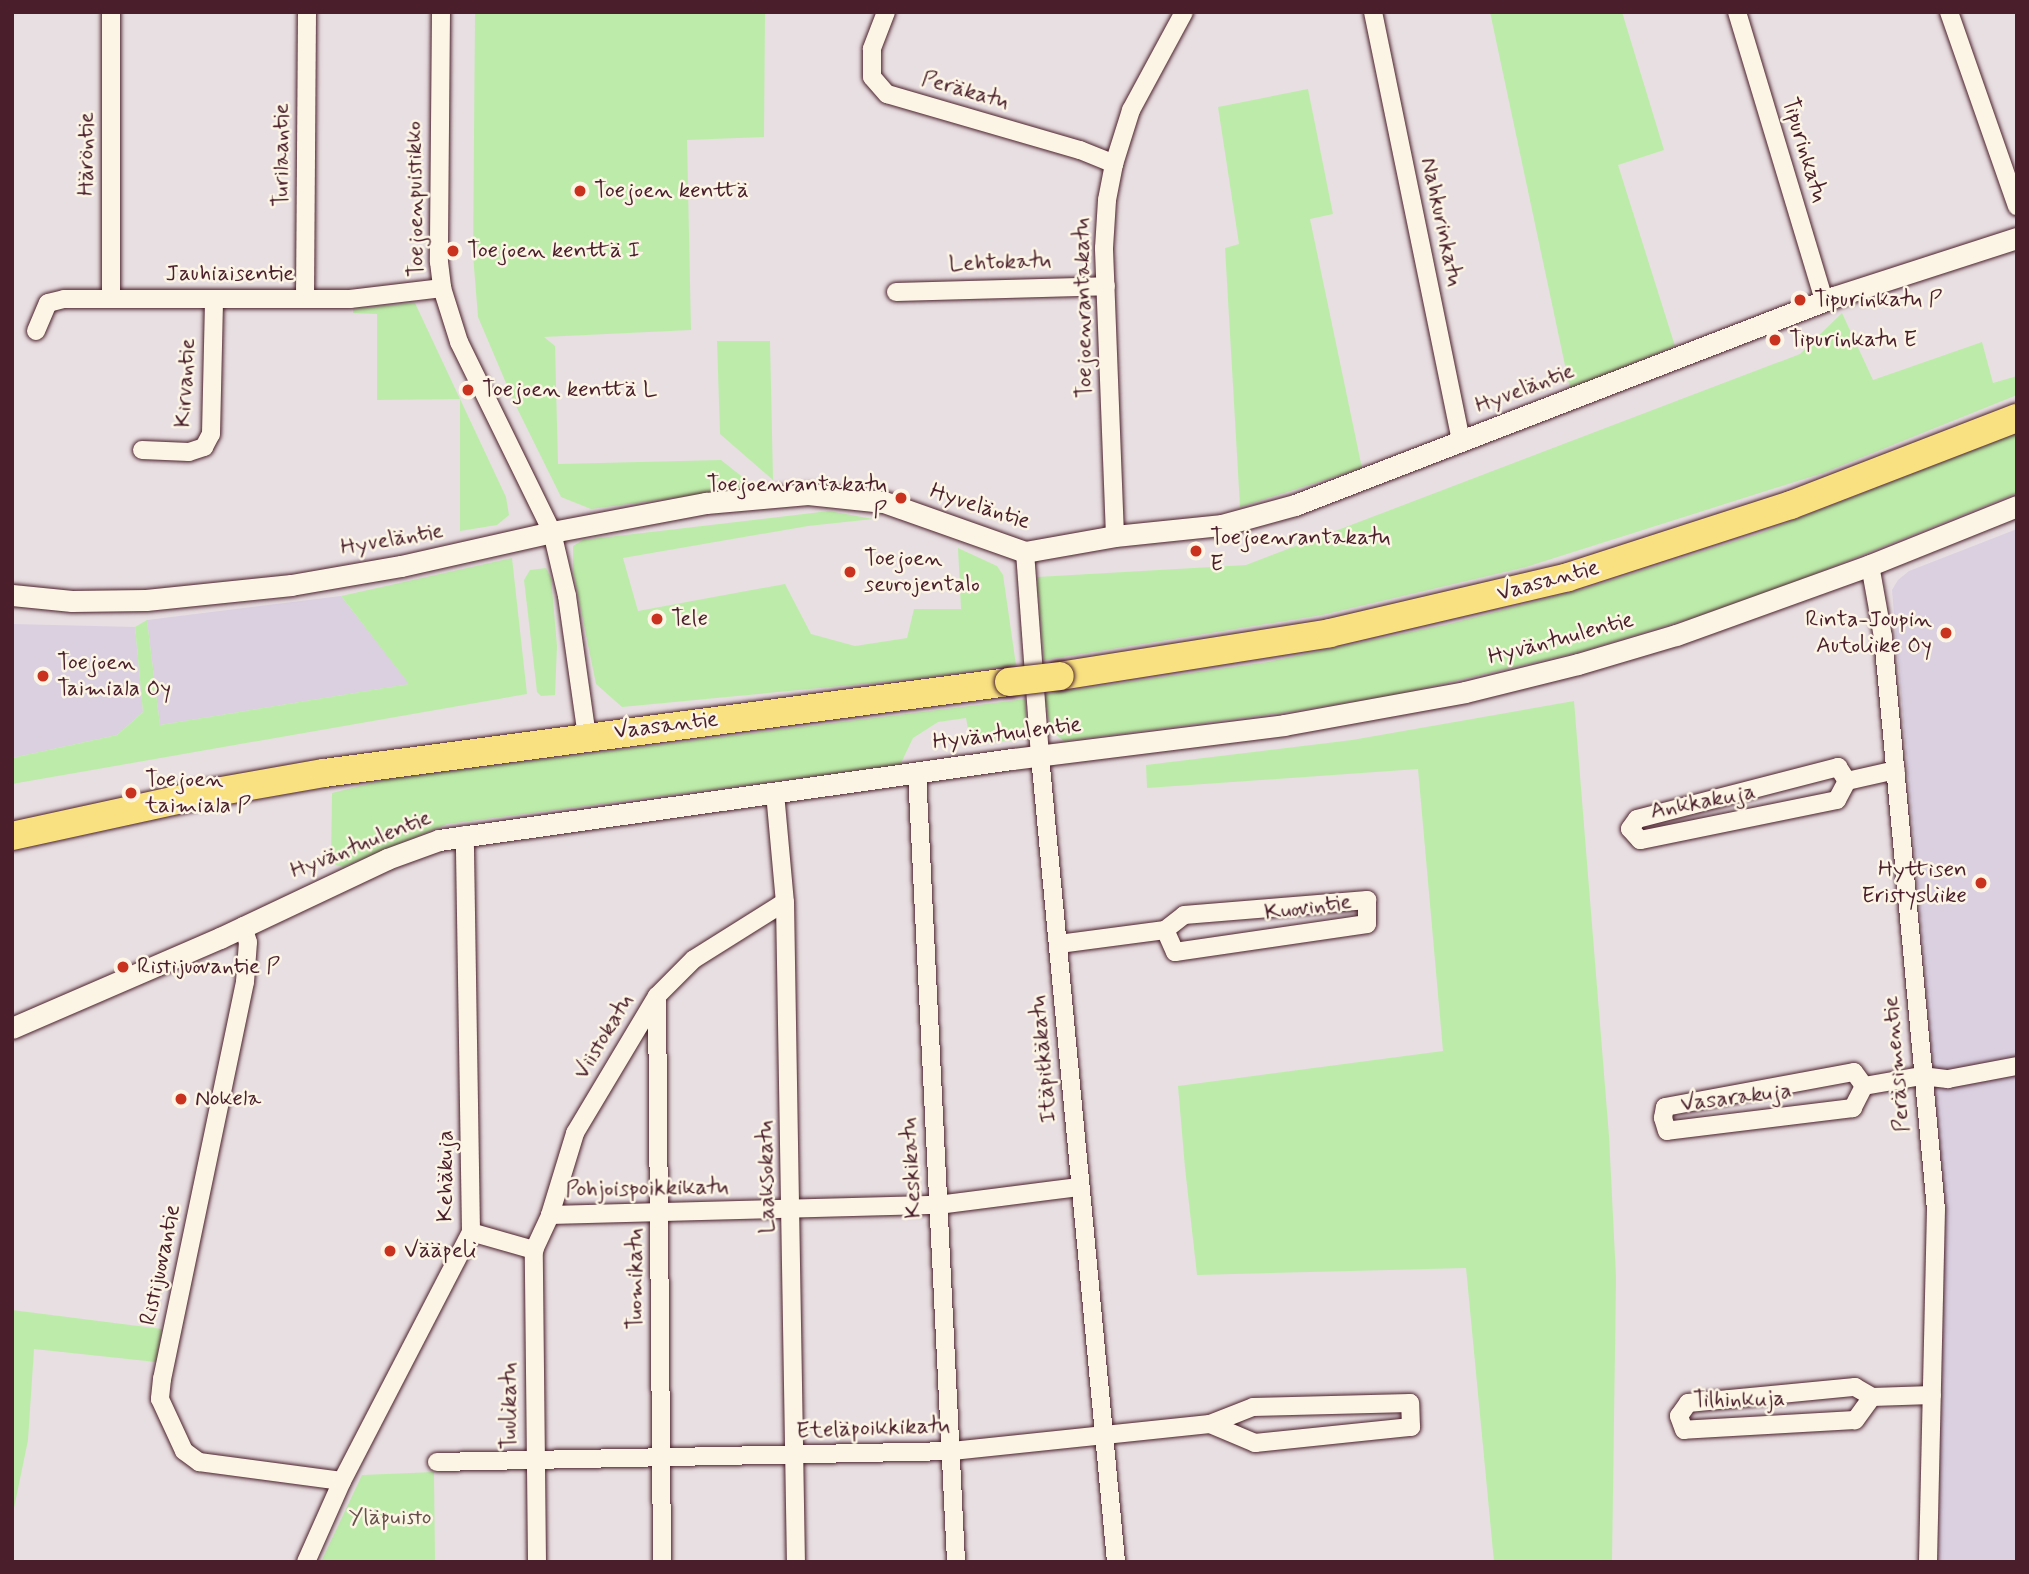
<!DOCTYPE html>
<html>
<head>
<meta charset="utf-8">
<style>
	body { margin:0 }
	#map { position:relative; width:2029px; height:1574px; overflow:hidden; background:#e8dfe2; font-family:Mynerve,sans-serif }
	div>[style] { position:absolute }
	[style*='--x'] { left:calc(var(--x)*1px); top:calc(var(--y)*1px); width:calc(var(--w)*1px); rotate:calc(var(--a)*1deg) }
	.built>* { inset:0; background:#dad0e0 }
	.green>* { inset:0; background:#bdecaa }
	.roads { filter:drop-shadow(0 0 2px #4a1f2b) drop-shadow(0 0 2px #4a1f2b) }
	.minor>* { height:18px; margin:-9px; padding:0 9px; transform-origin:9px; border-radius:9px; background:#fcf5e5 }
	.tertiary>* { height:21px; margin:-10.5px; padding:0 10.5px; transform-origin:10.5px; border-radius:10.5px; background:#fcf5e5 }
	.primary>* { height:28px; margin:-14px; padding:0 14px; transform-origin:14px; border-radius:14px; background:#f9e181 }
	.bridges { filter:drop-shadow(0 0 2px #4a1f2b) drop-shadow(0 0 2px #4a1f2b) }
	.primary-bridge>* { height:28px; margin:-14px; padding:0 14px; transform-origin:14px; border-radius:14px; background:#f9e181 }
	.dots>* { width:19px; height:19px; translate:-50% -50%; box-sizing:border-box; border:4px solid #fcf5e5; border-radius:50% }
	span { translate:-50% -50%; white-space:nowrap; text-align:center; line-height:1.15; -webkit-text-stroke:5px #fcf5e5; paint-order:stroke }
	.street-label { font-size:23px; color:#4a1f2b }
	.poi-label { font-size:23px; color:#4a1f2b }
	.left { translate:0 -50%; text-align:left }
	.right { translate:-100% -50%; text-align:right }
	.park-label { font-size:23px; color:#67524b }
	.frame { position:absolute; inset:0; border:14px solid #4a1f2b; pointer-events:none }
</style>
</head>
<body>
<div id="map">
	<div class="built">
		<div style="clip-path:polygon(2017px 529px,2017px 1562px,1938px 1562px,1945px 1204px,1892px 590px,1898px 580px,1909px 571px)"></div>
		<div style="clip-path:polygon(341px 596px,410px 684px,160px 725px,147px 620px)"></div>
		<div style="clip-path:polygon(12px 624px,135px 627px,143px 712px,117px 735px,12px 758px)"></div>
	</div>
	<div class="green">
		<div style="clip-path:polygon(475px 12px,765px 12px,764px 137px,687px 140px,691px 330px,544px 337px,555px 346px,558px 464px,721px 460px,755px 487px,591px 509px,561px 497px,514px 402px,478px 317px,473px 255px)"></div>
		<div style="clip-path:polygon(1490px 12px,1622px 12px,1664px 150px,1618px 165px,1675px 346px,1570px 389px)"></div>
		<div style="clip-path:polygon(1308px 89px,1333px 214px,1310px 219px,1362px 468px,1240px 507px,1225px 248px,1239px 244px,1218px 107px)"></div>
		<div style="clip-path:polygon(415px 303px,506px 497px,509px 515px,497px 525px,460px 531px,460px 399px,377px 400px,377px 314px,353px 313px,353px 309px)"></div>
		<div style="clip-path:polygon(1842px 313px,1873px 380px,1982px 342px,1993px 383px,2017px 376px,2017px 395px,1823px 473px,1526px 567px,1322px 615px,1044px 660px,1037px 577px,1246px 565px,1800px 354px)"></div>
		<div style="clip-path:polygon(717px 341px,770px 341px,773px 480px,720px 434px)"></div>
		<div style="clip-path:polygon(2017px 433px,2017px 493px,1792px 583px,1695px 617px,1579px 652px,1399px 694px,1295px 711px,1064px 741px,1051px 731px,1044px 694px,1268px 662px,1449px 624px,1584px 589px,1761px 533px)"></div>
		<div style="clip-path:polygon(829px 511px,873px 519px,808px 526px,623px 558px,638px 611px,785px 584px,811px 634px,855px 646px,907px 638px,914px 609px,961px 609px,958px 548px,997px 566px,1003px 575px,1016px 665px,915px 679px,622px 707px,596px 684px,573px 570px,573px 546px,583px 540px)"></div>
		<div style="clip-path:polygon(512px 558px,527px 694px,12px 784px,12px 758px,117px 735px,143px 712px,135px 627px,147px 620px,160px 725px,409px 684px,341px 596px)"></div>
		<div style="clip-path:polygon(546px 568px,551px 578px,557px 646px,555px 695px,541px 696px,537px 692px,524px 580px,530px 570px)"></div>
		<div style="clip-path:polygon(1025px 699px,1027px 727px,1024px 735px,1016px 740px,971px 745px,966px 718px,938px 722px,913px 738px,900px 765px,447px 824px,343px 867px,336px 865px,331px 856px,332px 793px,389px 779px)"></div>
		<div style="clip-path:polygon(1574px 701px,1609px 1136px,1616px 1277px,1612px 1562px,1494px 1562px,1466px 1268px,1197px 1275px,1185px 1168px,1178px 1086px,1443px 1051px,1418px 769px,1147px 788px,1146px 765px,1352px 740px)"></div>
		<div style="clip-path:polygon(12px 1310px,162px 1329px,156px 1362px,34px 1349px,28px 1440px,13px 1513px)"></div>
		<div style="clip-path:polygon(434px 1472px,435px 1562px,321px 1562px,362px 1475px)"></div>
	</div>
	<div class="roads">
		<div class="minor">
			<div style="--x:111;--y:12;--w:285;--a:90"></div>
			<div style="--x:441;--y:12;--w:250;--a:90.5"></div>
			<div style="--x:439;--y:262;--w:26;--a:83"></div>
			<div style="--x:442;--y:288;--w:57;--a:72.5"></div>
			<div style="--x:459;--y:342;--w:212;--a:63.9"></div>
			<div style="--x:552;--y:532;--w:66;--a:76.8"></div>
			<div style="--x:567;--y:596;--w:141;--a:81.9"></div>
			<div style="--x:886;--y:12;--w:40;--a:111"></div>
			<div style="--x:872;--y:49;--w:28;--a:90"></div>
			<div style="--x:872;--y:77;--w:23;--a:49"></div>
			<div style="--x:887;--y:94;--w:201;--a:16.2"></div>
			<div style="--x:1080;--y:150;--w:37;--a:22"></div>
			<div style="--x:1373;--y:12;--w:439;--a:78.4"></div>
			<div style="--x:1737;--y:12;--w:302;--a:73.2"></div>
			<div style="--x:1949;--y:12;--w:206;--a:70.7"></div>
			<div style="--x:896;--y:292;--w:210;--a:-1.6"></div>
			<div style="--x:305;--y:299;--w:287;--a:-89.6"></div>
			<div style="--x:36;--y:331;--w:30;--a:-67"></div>
			<div style="--x:48;--y:303;--w:16;--a:-14"></div>
			<div style="--x:64;--y:299;--w:286;--a:0"></div>
			<div style="--x:350;--y:299;--w:93;--a:-6.8"></div>
			<div style="--x:142;--y:450;--w:47;--a:2.4"></div>
			<div style="--x:189;--y:452;--w:16;--a:-18"></div>
			<div style="--x:204;--y:447;--w:15;--a:-62"></div>
			<div style="--x:211;--y:434;--w:133;--a:-88.7"></div>
			<div style="--x:1115;--y:536;--w:288;--a:-92.2"></div>
			<div style="--x:1104;--y:248;--w:48;--a:-86.4"></div>
			<div style="--x:1107;--y:200;--w:37;--a:-79"></div>
			<div style="--x:1114;--y:164;--w:57;--a:-72.5"></div>
			<div style="--x:1131;--y:110;--w:111;--a:-61.6"></div>
			<div style="--x:1025;--y:552;--w:205;--a:85.8"></div>
			<div style="--x:1040;--y:756;--w:810;--a:84.61"></div>
			<div style="--x:1870;--y:565;--w:73;--a:79.8"></div>
			<div style="--x:1883;--y:637;--w:574;--a:84.71"></div>
			<div style="--x:1936;--y:1209;--w:353;--a:91.3"></div>
			<div style="--x:917;--y:772;--w:791;--a:87.17"></div>
			<div style="--x:1847;--y:781;--w:21;--a:118"></div>
			<div style="--x:1837;--y:800;--w:201;--a:168.5"></div>
			<div style="--x:1640;--y:840;--w:15;--a:-132"></div>
			<div style="--x:1630;--y:829;--w:12;--a:-55"></div>
			<div style="--x:1637;--y:819;--w:208;--a:-14.5"></div>
			<div style="--x:1838;--y:767;--w:17;--a:57"></div>
			<div style="--x:1847;--y:781;--w:50;--a:-12.7"></div>
			<div style="--x:775;--y:793;--w:109;--a:84.8"></div>
			<div style="--x:785;--y:902;--w:660;--a:89.05"></div>
			<div style="--x:243;--y:926;--w:17;--a:73"></div>
			<div style="--x:248;--y:942;--w:40;--a:94.3"></div>
			<div style="--x:245;--y:982;--w:406;--a:101.8"></div>
			<div style="--x:162;--y:1379;--w:20;--a:96"></div>
			<div style="--x:160;--y:1399;--w:57;--a:65.2"></div>
			<div style="--x:184;--y:1451;--w:19;--a:36"></div>
			<div style="--x:199;--y:1462;--w:144;--a:7.6"></div>
			<div style="--x:1059;--y:944;--w:107;--a:-7.5"></div>
			<div style="--x:1165;--y:930;--w:24;--a:-38"></div>
			<div style="--x:1184;--y:915;--w:184;--a:-4.7"></div>
			<div style="--x:1367;--y:900;--w:24;--a:90"></div>
			<div style="--x:1367;--y:924;--w:194;--a:171.7"></div>
			<div style="--x:1175;--y:952;--w:24;--a:-114"></div>
			<div style="--x:657;--y:996;--w:566;--a:89.49"></div>
			<div style="--x:1854;--y:1072;--w:17;--a:54"></div>
			<div style="--x:1864;--y:1086;--w:25;--a:117"></div>
			<div style="--x:1853;--y:1108;--w:187;--a:173"></div>
			<div style="--x:1667;--y:1131;--w:14;--a:-107"></div>
			<div style="--x:1663;--y:1118;--w:11;--a:-80"></div>
			<div style="--x:1665;--y:1107;--w:192;--a:-10.5"></div>
			<div style="--x:1864;--y:1086;--w:59;--a:-9.8"></div>
			<div style="--x:1922;--y:1076;--w:26;--a:7"></div>
			<div style="--x:1948;--y:1079;--w:70;--a:-10.7"></div>
			<div style="--x:550;--y:1215;--w:388;--a:-1.5"></div>
			<div style="--x:938;--y:1205;--w:142;--a:-7.3"></div>
			<div style="--x:471;--y:1232;--w:66;--a:15.9"></div>
			<div style="--x:1872;--y:1397;--w:29;--a:126"></div>
			<div style="--x:1855;--y:1420;--w:171;--a:176.7"></div>
			<div style="--x:1684;--y:1430;--w:15;--a:-110"></div>
			<div style="--x:1679;--y:1416;--w:16;--a:-55"></div>
			<div style="--x:1688;--y:1403;--w:168;--a:-5.5"></div>
			<div style="--x:1855;--y:1387;--w:20;--a:30"></div>
			<div style="--x:1872;--y:1397;--w:60;--a:-1.9"></div>
			<div style="--x:437;--y:1462;--w:515;--a:-1.22"></div>
			<div style="--x:952;--y:1451;--w:259;--a:-6"></div>
			<div style="--x:1210;--y:1424;--w:49;--a:22.9"></div>
			<div style="--x:1255;--y:1443;--w:157;--a:-5.9"></div>
			<div style="--x:1411;--y:1427;--w:24;--a:-92"></div>
			<div style="--x:1410;--y:1403;--w:157;--a:178.5"></div>
			<div style="--x:1253;--y:1407;--w:46;--a:158.4"></div>
			<div style="--x:306;--y:1562;--w:89;--a:-66"></div>
			<div style="--x:342;--y:1481;--w:280;--a:-62.6"></div>
			<div style="--x:471;--y:1232;--w:397;--a:-90.9"></div>
			<div style="--x:537;--y:1562;--w:312;--a:-90.6"></div>
			<div style="--x:534;--y:1250;--w:38;--a:-65"></div>
			<div style="--x:550;--y:1215;--w:86;--a:-73"></div>
			<div style="--x:575;--y:1133;--w:160;--a:-59.1"></div>
			<div style="--x:657;--y:996;--w:52;--a:-45"></div>
			<div style="--x:694;--y:959;--w:107;--a:-32.1"></div>
		</div>
		<div class="tertiary">
			<div style="--x:12;--y:595;--w:60;--a:5.7"></div>
			<div style="--x:72;--y:601;--w:74;--a:-0.8"></div>
			<div style="--x:146;--y:600;--w:146;--a:-5.9"></div>
			<div style="--x:291;--y:585;--w:112;--a:-9.8"></div>
			<div style="--x:401;--y:566;--w:155;--a:-12.7"></div>
			<div style="--x:552;--y:532;--w:157;--a:-10.7"></div>
			<div style="--x:706;--y:503;--w:102;--a:-5"></div>
			<div style="--x:808;--y:494;--w:76;--a:6"></div>
			<div style="--x:884;--y:502;--w:150;--a:19.5"></div>
			<div style="--x:1025;--y:552;--w:91;--a:-10.1"></div>
			<div style="--x:1115;--y:536;--w:108;--a:-5.9"></div>
			<div style="--x:1222;--y:525;--w:76;--a:-15.3"></div>
			<div style="--x:1295;--y:505;--w:578;--a:-21.1"></div>
			<div style="--x:1834;--y:297;--w:192;--a:-17.9"></div>
			<div style="--x:12;--y:1028;--w:227;--a:-23.4"></div>
			<div style="--x:220;--y:938;--w:185;--a:-25.3"></div>
			<div style="--x:387;--y:859;--w:55;--a:-20.1"></div>
			<div style="--x:439;--y:840;--w:579;--a:-8.05"></div>
			<div style="--x:1012;--y:759;--w:274;--a:-7.1"></div>
			<div style="--x:1284;--y:725;--w:184;--a:-10.3"></div>
			<div style="--x:1465;--y:692;--w:116;--a:-13.9"></div>
			<div style="--x:1578;--y:664;--w:102;--a:-16.5"></div>
			<div style="--x:1676;--y:635;--w:206;--a:-19.8"></div>
			<div style="--x:1870;--y:565;--w:158;--a:-21.9"></div>
		</div>
		<div class="primary">
			<div style="--x:1060;--y:676;--w:273;--a:-9"></div>
			<div style="--x:1330;--y:633;--w:244;--a:-13.2"></div>
			<div style="--x:1568;--y:577;--w:234;--a:-17.9"></div>
			<div style="--x:1791;--y:505;--w:242;--a:-21.1"></div>
			<div style="--x:12;--y:836;--w:203;--a:-12.3"></div>
			<div style="--x:210;--y:793;--w:116;--a:-10"></div>
			<div style="--x:324;--y:773;--w:691;--a:-7.57"></div>
		</div>
	</div>
	<div class="bridges">
		<div class="primary-bridge">
			<div style="--x:1009;--y:682;--w:51;--a:-6.7"></div>
		</div>
	</div>
	<div class="dots">
		<div style="left:580px;top:191px;background:#c8321e"></div>
		<div style="left:453px;top:251px;background:#c8321e"></div>
		<div style="left:1800px;top:300px;background:#c8321e"></div>
		<div style="left:1775px;top:340px;background:#c8321e"></div>
		<div style="left:468px;top:390px;background:#c8321e"></div>
		<div style="left:901px;top:498px;background:#c8321e"></div>
		<div style="left:1196px;top:551px;background:#c8321e"></div>
		<div style="left:850px;top:572px;background:#c8321e"></div>
		<div style="left:657px;top:619px;background:#c8321e"></div>
		<div style="left:1946px;top:633px;background:#c8321e"></div>
		<div style="left:43px;top:676px;background:#c8321e"></div>
		<div style="left:131px;top:793px;background:#c8321e"></div>
		<div style="left:1981px;top:883px;background:#c8321e"></div>
		<div style="left:123px;top:967px;background:#c8321e"></div>
		<div style="left:181px;top:1099px;background:#c8321e"></div>
		<div style="left:390px;top:1251px;background:#c8321e"></div>
	</div>
	<div class="street-label">
		<span style="left:965px;top:91px;rotate:16deg">Peräkatu</span>
		<span style="left:1804px;top:150px;rotate:73deg">Tipurinkatu</span>
		<span style="left:87px;top:154px;rotate:-90deg">Häröntie</span>
		<span style="left:282px;top:155px;rotate:-90deg">Turilaantie</span>
		<span style="left:416px;top:199px;rotate:-91deg">Toejoenpuistikko</span>
		<span style="left:1441px;top:222px;rotate:78deg">Nahkurinkatu</span>
		<span style="left:1000px;top:263px;rotate:-2deg">Lehtokatu</span>
		<span style="left:230px;top:274px">Jauhiaisentie</span>
		<span style="left:1084px;top:308px;rotate:-91deg">Toejoenrantakatu</span>
		<span style="left:186px;top:383px;rotate:-87deg">Kirvantie</span>
		<span style="left:1525px;top:389px;rotate:-21deg">Hyveläntie</span>
		<span style="left:980px;top:507px;rotate:18deg">Hyveläntie</span>
		<span style="left:392px;top:540px;rotate:-10deg">Hyveläntie</span>
		<span style="left:1548px;top:581px;rotate:-15deg">Vaasantie</span>
		<span style="left:1561px;top:639px;rotate:-15deg">Hyväntuulentie</span>
		<span style="left:666px;top:726px;rotate:-7deg">Vaasantie</span>
		<span style="left:1007px;top:734px;rotate:-7deg">Hyväntuulentie</span>
		<span style="left:1703px;top:802px;rotate:-11deg">Ankkakuja</span>
		<span style="left:361px;top:845px;rotate:-22deg">Hyväntuulentie</span>
		<span style="left:1308px;top:908px;rotate:-8deg">Kuovintie</span>
		<span style="left:604px;top:1037px;rotate:-59deg">Viistokatu</span>
		<span style="left:1044px;top:1059px;rotate:-95deg">Itäpitkäkatu</span>
		<span style="left:1897px;top:1064px;rotate:-95deg">Peräsimentie</span>
		<span style="left:1736px;top:1098px;rotate:-7deg">Vasarakuja</span>
		<span style="left:912px;top:1168px;rotate:-93deg">Keskikatu</span>
		<span style="left:446px;top:1176px;rotate:-90deg">Kehäkuja</span>
		<span style="left:767px;top:1177px;rotate:-91deg">Laaksokatu</span>
		<span style="left:647px;top:1189px;rotate:-1deg">Pohjoispoikkikatu</span>
		<span style="left:161px;top:1265px;rotate:-78deg">Ristijuovantie</span>
		<span style="left:636px;top:1279px;rotate:-90deg">Tuomikatu</span>
		<span style="left:1739px;top:1400px;rotate:-1deg">Tilhinkuja</span>
		<span style="left:510px;top:1406px;rotate:-90deg">Tuulikatu</span>
		<span style="left:873px;top:1429px;rotate:-2deg">Eteläpoikkikatu</span>
	</div>
	<div class="poi-label">
		<span class="left" style="left:594px;top:191px">Toejoen kenttä</span>
		<span class="left" style="left:467px;top:251px">Toejoen kenttä I</span>
		<span class="left" style="left:1814px;top:300px">Tipurinkatu P</span>
		<span class="left" style="left:1789px;top:340px">Tipurinkatu E</span>
		<span class="left" style="left:482px;top:390px">Toejoen kenttä L</span>
		<span class="right" style="left:887px;top:498px">Toejoenrantakatu<br>P</span>
		<span class="left" style="left:1210px;top:551px">Toejoenrantakatu<br>E</span>
		<span class="left" style="left:864px;top:572px">Toejoen<br>seurojentalo</span>
		<span class="left" style="left:671px;top:619px">Tele</span>
		<span class="right" style="left:1932px;top:633px">Rinta-Joupin<br>Autoliike Oy</span>
		<span class="left" style="left:57px;top:676px">Toejoen<br>Taimiala Oy</span>
		<span class="left" style="left:145px;top:793px">Toejoen<br>taimiala P</span>
		<span class="right" style="left:1967px;top:883px">Hyttisen<br>Eristysliike</span>
		<span class="left" style="left:137px;top:967px">Ristijuovantie P</span>
		<span class="left" style="left:195px;top:1099px">Nokela</span>
		<span class="left" style="left:404px;top:1251px">Vääpeli</span>
	</div>
	<div class="park-label">
		<span style="left:390px;top:1518px">Yläpuisto</span>
	</div>
	<div class="frame"></div>
</div>
</body>
</html>
